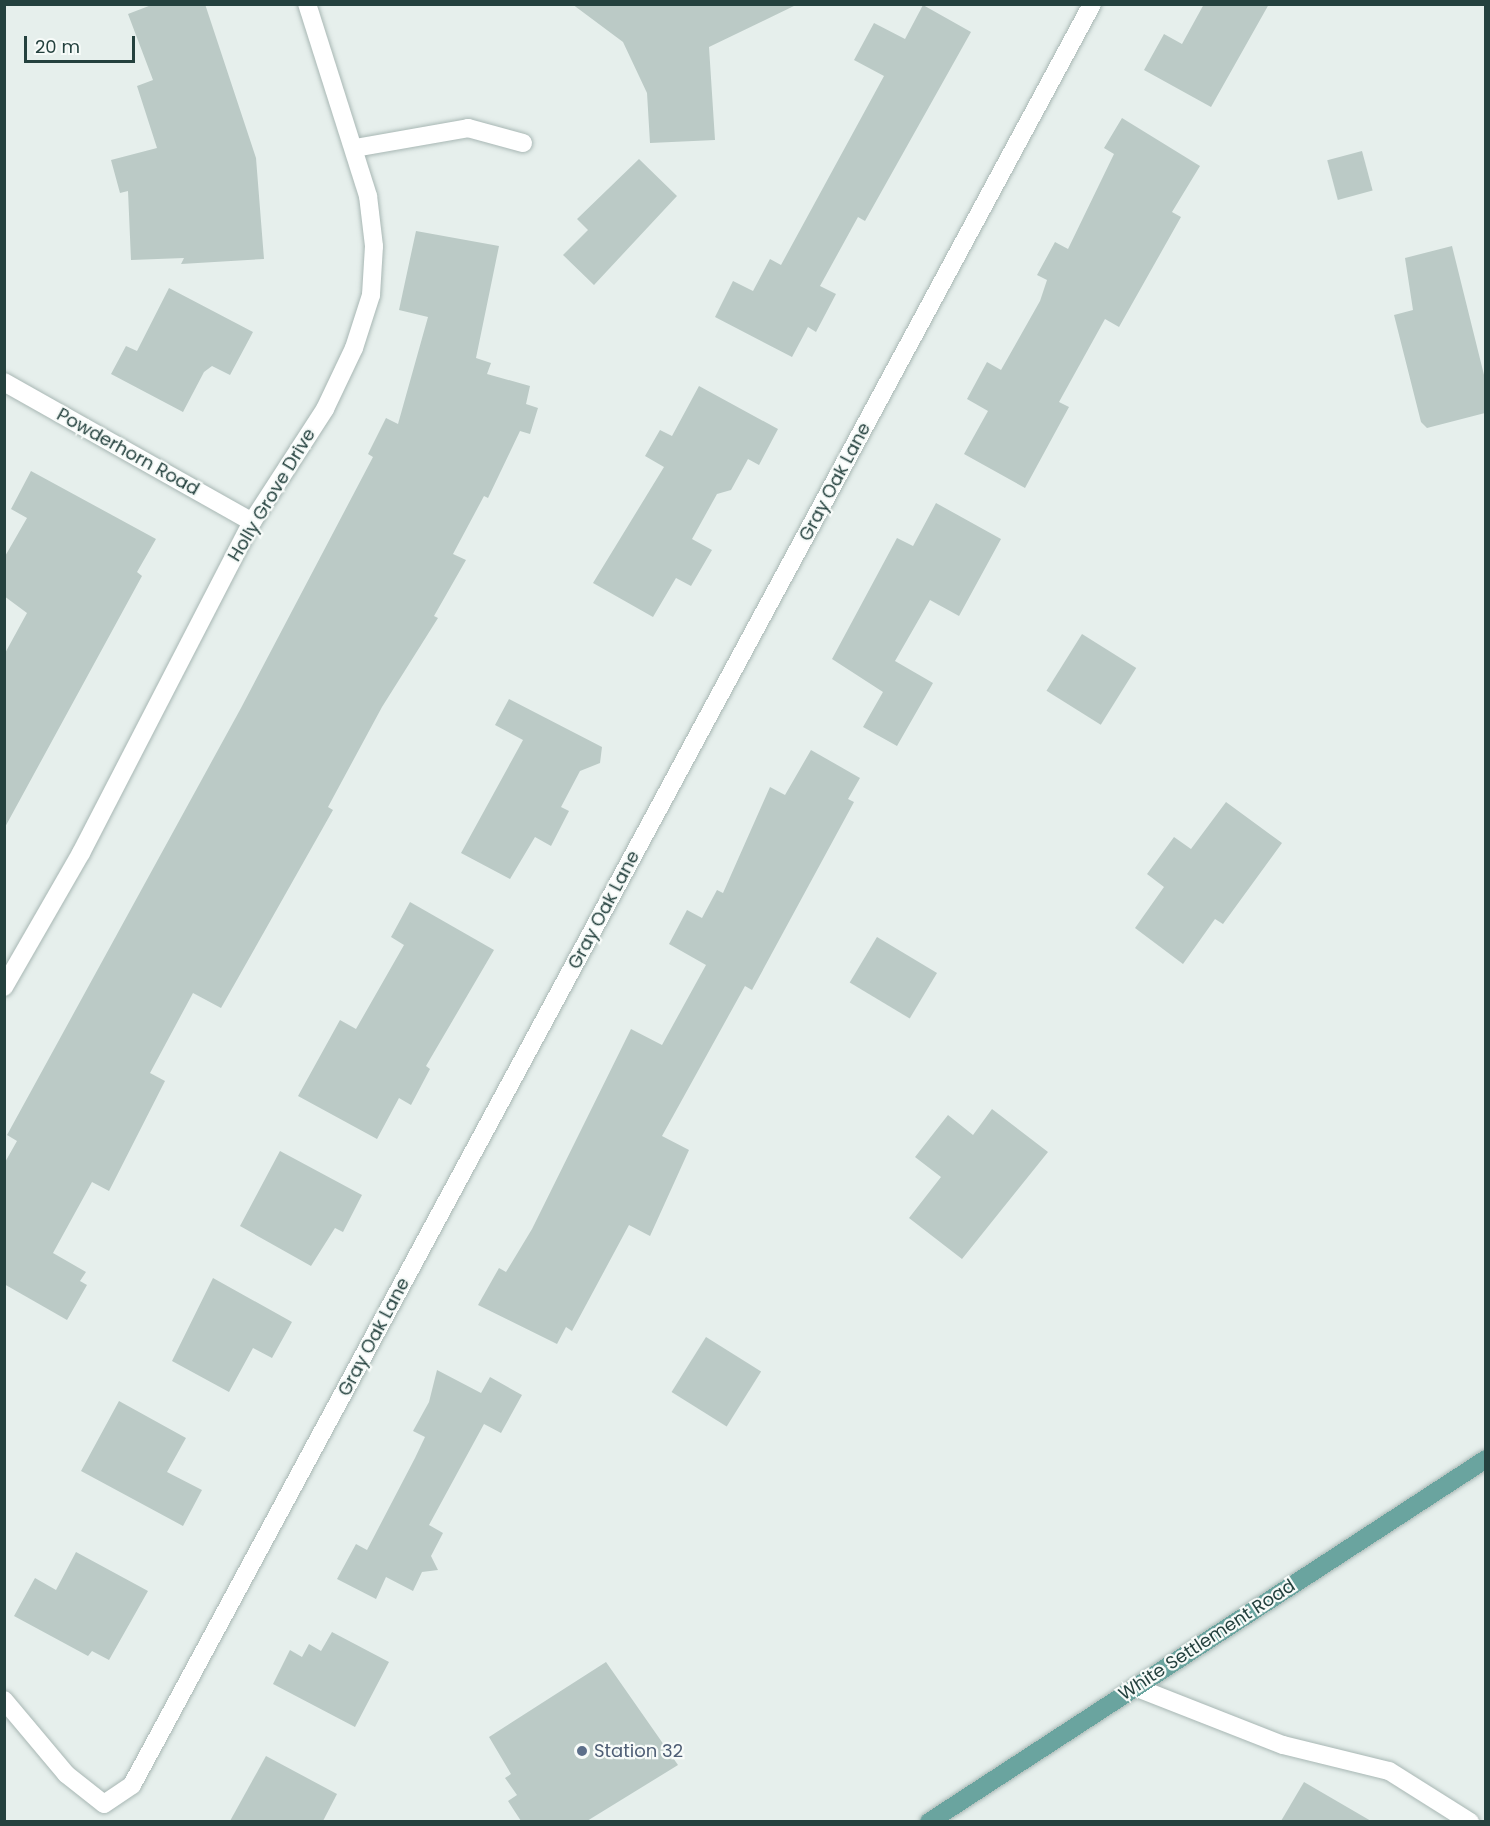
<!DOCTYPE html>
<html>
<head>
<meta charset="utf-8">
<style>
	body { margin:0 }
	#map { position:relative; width:1490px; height:1826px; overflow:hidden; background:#e6efec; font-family:Poppins,sans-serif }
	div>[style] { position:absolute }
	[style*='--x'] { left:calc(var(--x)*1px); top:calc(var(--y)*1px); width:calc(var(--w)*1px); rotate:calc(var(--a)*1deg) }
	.building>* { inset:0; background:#bbcac6; transform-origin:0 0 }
	.roads { filter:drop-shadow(0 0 2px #a8b7b4) drop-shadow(0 0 2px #a8b7b4) }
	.minor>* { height:18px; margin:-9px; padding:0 9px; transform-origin:9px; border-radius:9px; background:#fff }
	.major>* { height:18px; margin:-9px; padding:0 9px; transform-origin:9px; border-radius:9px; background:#6aa49f }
	.dots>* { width:16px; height:16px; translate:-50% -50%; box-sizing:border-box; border:3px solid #f7fbf9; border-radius:50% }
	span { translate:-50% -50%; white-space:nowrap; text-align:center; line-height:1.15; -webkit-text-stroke:4.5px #f7fbf9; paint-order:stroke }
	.street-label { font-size:18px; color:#24413e }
	.service-label { font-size:18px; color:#4e5e75 }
	.left { translate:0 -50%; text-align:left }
	.frame { position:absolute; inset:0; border:6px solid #24413e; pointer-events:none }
	.scale { position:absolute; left:24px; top:36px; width:111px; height:27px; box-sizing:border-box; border:3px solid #24413e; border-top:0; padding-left:8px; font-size:18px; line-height:21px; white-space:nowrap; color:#24413e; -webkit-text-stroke:4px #f7fbf9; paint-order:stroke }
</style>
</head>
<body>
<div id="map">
	<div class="building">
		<div style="clip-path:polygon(154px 4px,205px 4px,256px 158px,264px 259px,181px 264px,184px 258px,131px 260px,128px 191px,120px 193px,111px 160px,157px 148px,137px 86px,153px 80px,128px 14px)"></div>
		<div style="clip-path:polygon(572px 4px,798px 4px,709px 47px,715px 140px,650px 143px,647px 93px,623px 42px)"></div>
		<div style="clip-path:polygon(1204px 4px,1269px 4px,1211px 107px,1144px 70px,1164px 34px,1182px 44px)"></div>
		<div style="clip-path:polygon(923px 5px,971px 32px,865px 221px,858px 217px,820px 286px,836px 294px,816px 332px,808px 327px,792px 357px,715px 317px,733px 281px,753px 291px,770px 259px,781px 265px,884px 76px,854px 60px,874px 23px,905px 39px)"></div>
		<div style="clip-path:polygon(1122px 118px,1200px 166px,1172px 212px,1181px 217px,1119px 327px,1105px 319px,1059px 402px,1069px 407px,1025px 488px,964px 454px,988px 411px,967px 399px,987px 362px,1001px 370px,1040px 301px,1047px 280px,1037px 275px,1055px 242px,1068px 249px,1114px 154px,1104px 148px)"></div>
		<div style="left:1362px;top:151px;width:41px;height:36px;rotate:75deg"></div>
		<div style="clip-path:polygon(639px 159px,677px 196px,594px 285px,563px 255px,588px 230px,577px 219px)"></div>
		<div style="clip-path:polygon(416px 231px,499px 246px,476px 358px,491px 363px,487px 374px,530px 386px,526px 404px,538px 408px,530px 434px,520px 431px,488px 498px,484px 496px,453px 554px,466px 560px,434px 616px,438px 618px,382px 707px,328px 807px,333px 810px,221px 1008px,193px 993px,150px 1073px,165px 1081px,109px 1191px,92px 1182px,53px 1253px,86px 1272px,80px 1281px,87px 1285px,67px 1320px,4px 1284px,4px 1164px,17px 1141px,7px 1135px,241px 708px,373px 457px,368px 454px,386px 418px,398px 424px,428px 317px,399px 310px)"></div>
		<div style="clip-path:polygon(1452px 246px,1485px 379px,1485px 413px,1427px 428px,1421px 422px,1394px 315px,1413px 310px,1405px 258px)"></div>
		<div style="clip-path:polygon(169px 288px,253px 332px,230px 375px,212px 366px,204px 372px,183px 412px,111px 374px,126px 346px,137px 351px)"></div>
		<div style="clip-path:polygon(699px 386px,778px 429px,759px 465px,748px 459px,731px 490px,717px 494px,692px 539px,712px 550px,691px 586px,676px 578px,653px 617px,593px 583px,664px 467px,645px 456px,660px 430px,672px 436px)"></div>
		<div style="clip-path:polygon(31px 471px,156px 539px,137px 572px,142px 576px,4px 829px,4px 655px,27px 613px,4px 596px,4px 558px,27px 518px,11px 509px)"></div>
		<div style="clip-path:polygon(936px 503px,1001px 539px,959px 616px,930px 600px,895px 661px,933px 683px,897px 746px,863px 727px,883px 692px,832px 659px,897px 538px,913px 546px)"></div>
		<div style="left:1082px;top:634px;width:64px;height:67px;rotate:32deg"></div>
		<div style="clip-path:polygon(509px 699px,602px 747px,600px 763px,580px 771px,561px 807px,569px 811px,551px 846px,535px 837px,510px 879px,461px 853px,523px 740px,495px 725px)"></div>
		<div style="clip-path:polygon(811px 750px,860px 778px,848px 799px,854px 802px,752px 990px,745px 986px,662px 1136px,689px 1150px,650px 1236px,629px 1225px,572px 1331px,566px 1327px,557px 1344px,478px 1305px,499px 1268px,506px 1272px,532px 1229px,631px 1029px,662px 1045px,706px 965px,669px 944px,687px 910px,702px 918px,717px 890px,723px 893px,770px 787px,785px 795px)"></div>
		<div style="clip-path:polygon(1226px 802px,1282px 843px,1223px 924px,1215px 919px,1183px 964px,1135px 928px,1164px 887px,1147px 874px,1174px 837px,1191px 849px)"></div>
		<div style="clip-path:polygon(410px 902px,494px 950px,426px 1066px,430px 1069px,411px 1105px,399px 1098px,377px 1139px,298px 1096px,340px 1020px,356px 1029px,404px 945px,391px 937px)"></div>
		<div style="left:877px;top:937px;width:70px;height:53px;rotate:31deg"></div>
		<div style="clip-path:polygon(992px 1109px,1048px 1152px,962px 1259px,909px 1218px,941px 1177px,915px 1157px,948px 1115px,973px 1135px)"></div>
		<div style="clip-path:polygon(280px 1151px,362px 1195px,343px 1232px,335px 1228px,311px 1266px,240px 1226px)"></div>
		<div style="clip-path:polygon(213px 1278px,292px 1322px,272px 1358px,253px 1348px,229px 1392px,172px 1361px)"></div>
		<div style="left:706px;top:1337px;width:65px;height:65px;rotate:32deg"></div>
		<div style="clip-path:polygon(437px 1370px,481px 1393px,490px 1377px,522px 1395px,501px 1433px,484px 1424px,429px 1525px,443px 1533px,431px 1556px,438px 1570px,422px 1572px,413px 1591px,386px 1577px,376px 1599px,337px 1579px,356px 1544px,367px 1550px,415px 1458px,425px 1437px,413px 1431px,429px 1402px)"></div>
		<div style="clip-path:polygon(119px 1401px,186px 1438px,167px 1472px,202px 1490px,183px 1526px,81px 1471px)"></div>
		<div style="clip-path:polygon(76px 1552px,148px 1591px,109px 1660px,92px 1651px,88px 1656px,14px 1616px,35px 1578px,56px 1590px)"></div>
		<div style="clip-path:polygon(332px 1632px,389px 1662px,355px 1727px,273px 1684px,290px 1650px,302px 1657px,309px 1644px,321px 1651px)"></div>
		<div style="clip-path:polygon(606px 1662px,678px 1765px,587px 1821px,521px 1821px,508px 1801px,517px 1795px,505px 1778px,511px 1774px,489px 1737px)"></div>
		<div style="clip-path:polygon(266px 1756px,337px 1794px,323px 1821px,230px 1821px)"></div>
		<div style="clip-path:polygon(1304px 1782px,1371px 1821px,1281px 1821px)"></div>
	</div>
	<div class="roads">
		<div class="minor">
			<div style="--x:355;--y:148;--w:115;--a:-10"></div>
			<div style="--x:468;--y:128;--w:57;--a:15.3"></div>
			<div style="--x:4;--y:382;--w:285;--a:29.4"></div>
			<div style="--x:4;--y:987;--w:155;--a:-60.1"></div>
			<div style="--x:81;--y:853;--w:373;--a:-62.7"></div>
			<div style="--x:252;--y:522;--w:135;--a:-57.1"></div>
			<div style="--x:325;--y:409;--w:68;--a:-64.6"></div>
			<div style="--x:354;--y:348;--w:56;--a:-72.2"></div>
			<div style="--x:371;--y:295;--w:49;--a:-86.5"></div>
			<div style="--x:374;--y:246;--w:50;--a:-96.8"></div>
			<div style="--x:368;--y:196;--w:201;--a:-107.6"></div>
			<div style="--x:1135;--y:1687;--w:159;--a:21.4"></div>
			<div style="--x:1283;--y:1745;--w:109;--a:13.8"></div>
			<div style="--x:1389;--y:1771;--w:96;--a:32.2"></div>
			<div style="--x:4;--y:1700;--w:97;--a:50"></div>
			<div style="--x:66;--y:1774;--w:48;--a:38.3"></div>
			<div style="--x:104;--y:1804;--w:34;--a:-34"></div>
			<div style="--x:132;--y:1785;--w:2023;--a:-61.67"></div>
		</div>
		<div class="major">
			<div style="--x:929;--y:1822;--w:665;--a:-33.09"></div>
		</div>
	</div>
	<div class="dots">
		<div style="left:582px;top:1751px;background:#5c6f8a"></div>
	</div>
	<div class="street-label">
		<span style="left:128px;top:452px;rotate:29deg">Powderhorn Road</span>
		<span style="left:835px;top:482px;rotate:-62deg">Gray Oak Lane</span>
		<span style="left:272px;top:495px;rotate:-59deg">Holly Grove Drive</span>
		<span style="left:604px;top:910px;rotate:-62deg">Gray Oak Lane</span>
		<span style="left:374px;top:1337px;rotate:-62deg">Gray Oak Lane</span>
		<span style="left:1207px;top:1640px;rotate:-33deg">White Settlement Road</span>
	</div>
	<div class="service-label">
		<span class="left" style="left:594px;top:1751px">Station 32</span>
	</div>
	<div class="frame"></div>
	<div class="scale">20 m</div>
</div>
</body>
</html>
